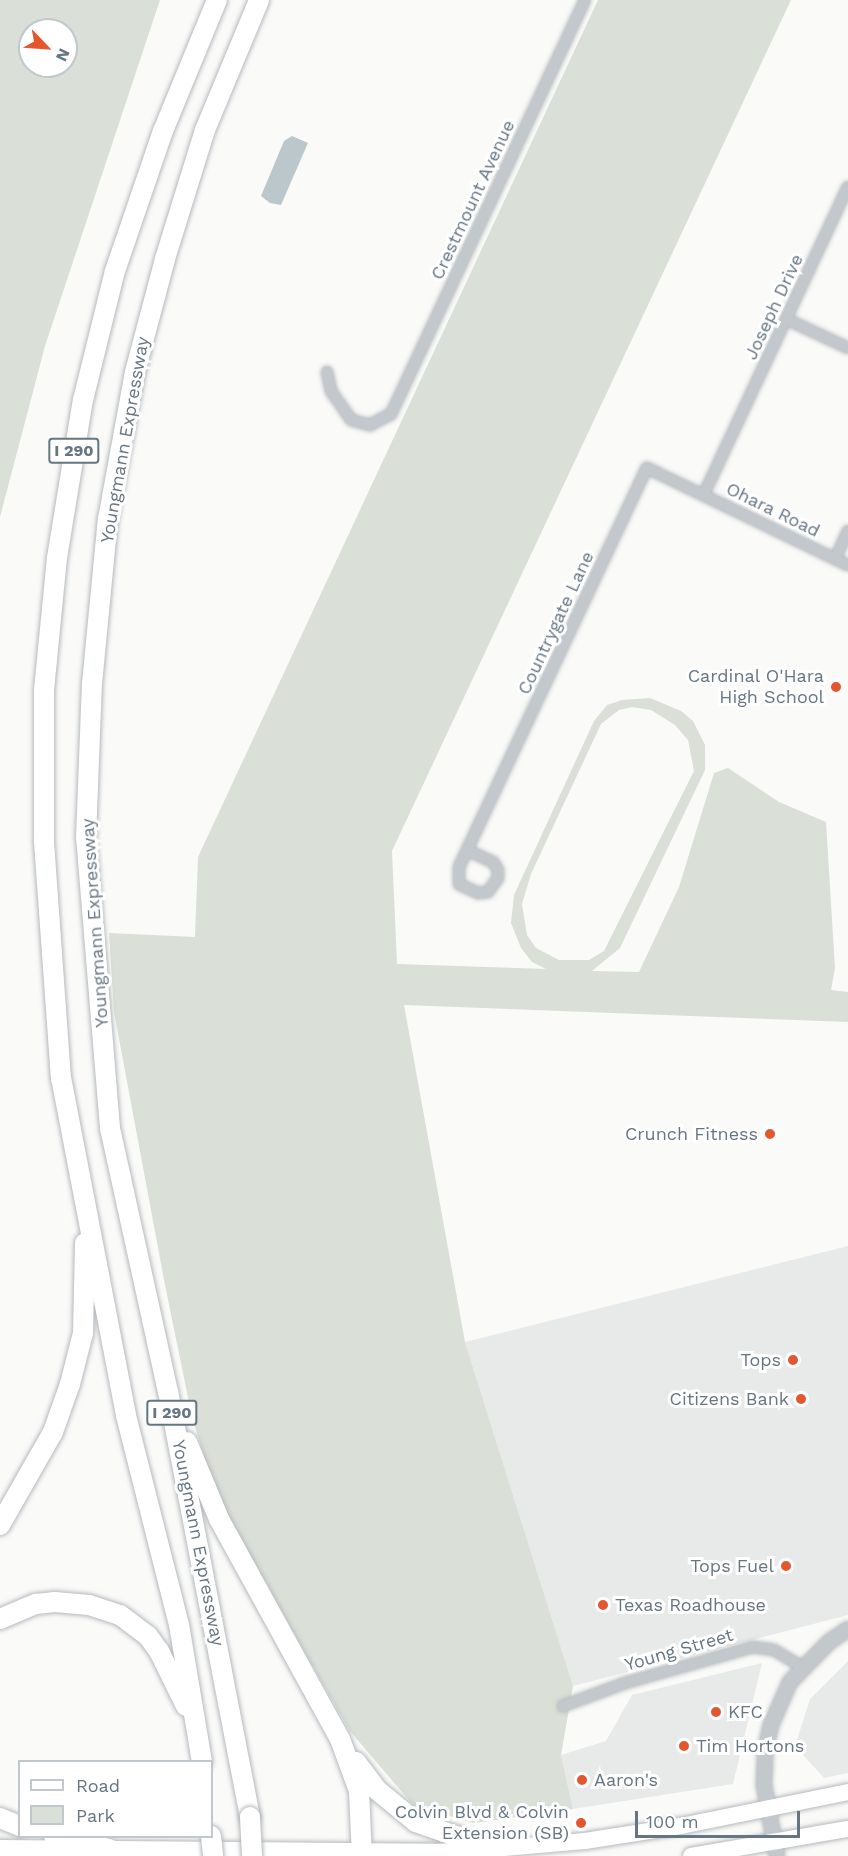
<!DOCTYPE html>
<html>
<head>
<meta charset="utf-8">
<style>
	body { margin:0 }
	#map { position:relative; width:848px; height:1856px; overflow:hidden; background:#fafaf8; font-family:"Work Sans",sans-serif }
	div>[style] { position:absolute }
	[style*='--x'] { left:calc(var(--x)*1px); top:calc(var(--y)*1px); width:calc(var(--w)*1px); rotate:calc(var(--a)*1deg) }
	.built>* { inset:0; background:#e8e9e9 }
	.green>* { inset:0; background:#dadfd7 }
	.water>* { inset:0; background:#bbc7cb }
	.roads { filter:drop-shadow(0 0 2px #b5babe) drop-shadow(0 0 2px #b5babe) }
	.minor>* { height:10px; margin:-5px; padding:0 5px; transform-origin:5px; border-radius:5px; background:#c3c8cc }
	.tertiary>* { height:14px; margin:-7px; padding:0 7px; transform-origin:7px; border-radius:7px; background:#c3c8cc }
	.primary>* { height:16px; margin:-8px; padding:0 8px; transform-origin:8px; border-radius:8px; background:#fff }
	.motorway>* { height:20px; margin:-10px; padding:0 10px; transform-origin:10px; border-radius:10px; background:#fff }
	.bridges { filter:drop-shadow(0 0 2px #b4b9bd) drop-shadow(0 0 2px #b4b9bd) }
	.motorway-bridge>* { height:20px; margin:-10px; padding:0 10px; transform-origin:10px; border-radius:10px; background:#fff }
	.dots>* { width:16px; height:16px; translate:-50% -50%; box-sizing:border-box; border:3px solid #fff; border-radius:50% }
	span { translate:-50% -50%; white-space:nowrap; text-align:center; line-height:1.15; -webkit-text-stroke:6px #fff; paint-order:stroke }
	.shield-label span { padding:2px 4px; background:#fff; border:2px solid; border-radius:4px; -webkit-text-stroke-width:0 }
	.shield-label { font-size:16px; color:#657683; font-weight:700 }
	.street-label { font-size:18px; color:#657683 }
	.poi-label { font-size:18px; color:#657683 }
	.right { translate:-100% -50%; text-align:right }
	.left { translate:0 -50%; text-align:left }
	.legend { position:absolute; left:18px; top:1760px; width:195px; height:78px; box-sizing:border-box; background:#fff; border:2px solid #c1c8cd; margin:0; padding:8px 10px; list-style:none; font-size:18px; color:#657683 }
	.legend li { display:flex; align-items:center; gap:12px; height:30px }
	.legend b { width:30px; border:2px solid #c1c8cd }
	.north { position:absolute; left:18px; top:18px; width:60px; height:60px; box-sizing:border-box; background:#fff; border:2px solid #c1c8cd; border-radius:50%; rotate:115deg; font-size:16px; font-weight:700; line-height:24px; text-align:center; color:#657683 }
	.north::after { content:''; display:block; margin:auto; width:21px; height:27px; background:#e4572e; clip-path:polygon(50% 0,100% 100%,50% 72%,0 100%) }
	.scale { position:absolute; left:635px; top:1811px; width:165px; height:27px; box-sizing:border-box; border:3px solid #657683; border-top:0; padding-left:8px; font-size:18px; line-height:21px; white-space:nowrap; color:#657683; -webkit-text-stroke:4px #fff; paint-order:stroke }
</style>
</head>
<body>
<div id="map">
	<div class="built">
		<div style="clip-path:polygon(848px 1246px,848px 1615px,573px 1686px,465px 1342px)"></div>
		<div style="clip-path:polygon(848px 1661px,848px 1773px,824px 1778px,795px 1746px,810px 1699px)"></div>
		<div style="clip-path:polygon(762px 1663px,733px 1784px,573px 1809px,561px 1755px,606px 1741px,632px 1695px)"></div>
	</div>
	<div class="green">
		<div style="clip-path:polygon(evenodd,0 0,160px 0,45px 346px,0 517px,0 0,30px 30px,66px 30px,66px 66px,30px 66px,30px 30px)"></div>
		<div style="clip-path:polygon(evenodd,598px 0,791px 0,392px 851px,397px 964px,546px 969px,532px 962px,521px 948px,511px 923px,514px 895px,594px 721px,607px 705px,622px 700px,650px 698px,681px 711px,693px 721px,705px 745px,705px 770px,620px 948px,592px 971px,639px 972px,679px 887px,714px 773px,728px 768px,779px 802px,826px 822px,835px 968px,831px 990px,848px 992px,848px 1022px,404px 1005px,465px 1342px,573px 1686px,561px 1755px,573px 1809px,474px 1823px,414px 1806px,349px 1730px,217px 1497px,192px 1417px,165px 1285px,114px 1012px,109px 933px,195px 937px,198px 857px,598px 0,632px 707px,651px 710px,675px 725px,688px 740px,694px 771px,604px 951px,589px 960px,559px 960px,536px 948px,527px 935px,522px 904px,531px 874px,601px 724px,619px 710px,632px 707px)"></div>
	</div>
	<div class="water">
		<div style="clip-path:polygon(292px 136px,308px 143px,281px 205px,270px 203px,261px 196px,284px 141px)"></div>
	</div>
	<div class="roads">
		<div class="minor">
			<div style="--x:786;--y:319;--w:68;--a:25.1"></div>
			<div style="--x:327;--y:372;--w:19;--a:78"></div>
			<div style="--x:331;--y:391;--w:35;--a:55"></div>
			<div style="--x:351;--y:420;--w:20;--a:15"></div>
			<div style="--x:370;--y:425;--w:24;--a:-28"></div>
			<div style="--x:391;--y:414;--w:457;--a:-64.9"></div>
			<div style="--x:704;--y:494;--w:339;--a:-64.9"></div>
			<div style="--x:835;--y:559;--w:31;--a:-65"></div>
			<div style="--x:467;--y:850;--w:29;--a:25"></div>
			<div style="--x:493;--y:862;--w:9;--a:58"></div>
			<div style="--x:498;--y:870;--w:8;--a:90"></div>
			<div style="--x:498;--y:878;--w:17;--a:126"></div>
			<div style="--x:488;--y:892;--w:10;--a:174"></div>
			<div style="--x:478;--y:893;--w:21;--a:-155"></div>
			<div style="--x:459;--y:884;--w:17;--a:-90"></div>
			<div style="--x:459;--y:867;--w:441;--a:-64.8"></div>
			<div style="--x:647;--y:468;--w:223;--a:25.8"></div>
			<div style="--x:563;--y:1706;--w:66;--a:-20.4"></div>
			<div style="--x:625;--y:1683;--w:133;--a:-15.7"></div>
			<div style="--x:753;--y:1647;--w:21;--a:8"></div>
			<div style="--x:774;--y:1650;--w:33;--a:31"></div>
		</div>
		<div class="tertiary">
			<div style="--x:777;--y:1856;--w:72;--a:-100.4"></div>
			<div style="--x:764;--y:1785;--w:34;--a:-88"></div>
			<div style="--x:765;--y:1751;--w:27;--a:-77"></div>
			<div style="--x:771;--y:1725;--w:47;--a:-66.2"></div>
			<div style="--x:790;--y:1682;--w:56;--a:-45.7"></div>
			<div style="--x:829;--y:1642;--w:23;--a:-34"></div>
		</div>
		<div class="primary">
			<div style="--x:0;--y:1848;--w:434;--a:0.5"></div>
			<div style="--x:434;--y:1852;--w:59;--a:-2.9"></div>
			<div style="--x:493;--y:1849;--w:92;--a:-5"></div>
			<div style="--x:585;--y:1841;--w:97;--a:-8.9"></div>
			<div style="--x:681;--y:1826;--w:170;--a:-11.5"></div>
			<div style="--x:691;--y:1856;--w:159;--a:-9.8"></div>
		</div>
		<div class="motorway">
			<div style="--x:187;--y:1442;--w:83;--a:67.4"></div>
			<div style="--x:219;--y:1519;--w:251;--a:61.2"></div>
			<div style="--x:340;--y:1739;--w:55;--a:69.9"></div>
			<div style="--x:359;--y:1791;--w:65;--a:87.4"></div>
			<div style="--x:0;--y:1525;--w:107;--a:-60.3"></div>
			<div style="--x:53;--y:1432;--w:51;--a:-70.5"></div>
			<div style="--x:70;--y:1384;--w:53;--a:-75.7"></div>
			<div style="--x:83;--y:1333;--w:90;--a:-88.7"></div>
			<div style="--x:0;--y:1619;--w:39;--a:-23"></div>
			<div style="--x:36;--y:1604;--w:19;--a:-6"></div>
			<div style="--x:55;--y:1602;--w:34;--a:5"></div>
			<div style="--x:89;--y:1605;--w:33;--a:18"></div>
			<div style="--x:120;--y:1615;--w:35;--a:37"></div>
			<div style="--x:148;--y:1636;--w:19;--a:54"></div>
			<div style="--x:159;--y:1651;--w:61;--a:63.9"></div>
			<div style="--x:202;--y:1762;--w:139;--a:-99.5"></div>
			<div style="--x:179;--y:1625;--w:217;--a:-104.2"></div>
			<div style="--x:126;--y:1415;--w:342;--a:-100.9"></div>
			<div style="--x:61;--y:1079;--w:240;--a:-94.1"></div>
			<div style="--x:44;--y:840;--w:150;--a:-90"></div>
			<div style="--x:44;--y:690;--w:133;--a:-84.4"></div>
			<div style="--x:57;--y:558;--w:160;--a:-80.7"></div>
			<div style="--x:83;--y:400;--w:133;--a:-76.1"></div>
			<div style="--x:115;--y:271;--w:148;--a:-71.1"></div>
			<div style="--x:163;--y:131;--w:142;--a:-67.6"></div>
			<div style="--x:356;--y:1762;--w:35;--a:53"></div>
			<div style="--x:377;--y:1790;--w:50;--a:39.4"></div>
			<div style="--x:416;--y:1822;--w:82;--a:19.3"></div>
			<div style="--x:250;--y:1817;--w:433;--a:-100.9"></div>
			<div style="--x:168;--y:1392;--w:270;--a:-102.4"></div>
			<div style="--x:110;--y:1128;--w:291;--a:-94.7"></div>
			<div style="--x:86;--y:838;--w:154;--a:-87.8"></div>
			<div style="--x:92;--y:684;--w:166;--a:-84.5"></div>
			<div style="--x:108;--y:519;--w:149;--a:-79.6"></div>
			<div style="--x:135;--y:372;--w:117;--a:-75.1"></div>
			<div style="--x:165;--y:259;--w:135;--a:-72.8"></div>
			<div style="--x:205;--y:130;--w:141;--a:-67.4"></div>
			<div style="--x:0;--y:1818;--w:22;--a:22"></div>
			<div style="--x:54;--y:1836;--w:57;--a:13.3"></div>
		</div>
	</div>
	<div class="bridges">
		<div class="motorway-bridge">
			<div style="--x:250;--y:1817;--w:39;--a:87"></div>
			<div style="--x:211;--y:1836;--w:20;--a:84"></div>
		</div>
	</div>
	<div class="dots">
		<div style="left:836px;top:687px;background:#e4572e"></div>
		<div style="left:770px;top:1134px;background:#e4572e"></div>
		<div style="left:793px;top:1360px;background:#e4572e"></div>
		<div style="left:801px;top:1399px;background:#e4572e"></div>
		<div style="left:786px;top:1566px;background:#e4572e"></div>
		<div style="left:603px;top:1605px;background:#e4572e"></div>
		<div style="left:716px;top:1712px;background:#e4572e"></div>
		<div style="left:684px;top:1746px;background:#e4572e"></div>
		<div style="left:582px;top:1780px;background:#e4572e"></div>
		<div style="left:581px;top:1823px;background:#e4572e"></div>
	</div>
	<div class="shield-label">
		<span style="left:74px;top:451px">I 290</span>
		<span style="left:172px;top:1413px">I 290</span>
	</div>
	<div class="street-label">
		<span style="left:473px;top:200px;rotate:-65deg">Crestmount Avenue</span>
		<span style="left:774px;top:307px;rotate:-65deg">Joseph Drive</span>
		<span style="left:125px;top:440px;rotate:-80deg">Youngmann Expressway</span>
		<span style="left:773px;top:510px;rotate:26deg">Ohara Road</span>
		<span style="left:556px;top:623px;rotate:-65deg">Countrygate Lane</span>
		<span style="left:95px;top:923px;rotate:-94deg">Youngmann Expressway</span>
		<span style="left:198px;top:1543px;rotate:79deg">Youngmann Expressway</span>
		<span style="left:679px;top:1650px;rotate:-16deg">Young Street</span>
	</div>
	<div class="poi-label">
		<span class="right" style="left:824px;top:687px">Cardinal O'Hara<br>High School</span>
		<span class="right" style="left:758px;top:1134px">Crunch Fitness</span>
		<span class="right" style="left:781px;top:1360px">Tops</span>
		<span class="right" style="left:789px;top:1399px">Citizens Bank</span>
		<span class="right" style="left:774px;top:1566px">Tops Fuel</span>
		<span class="left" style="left:615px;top:1605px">Texas Roadhouse</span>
		<span class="left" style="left:728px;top:1712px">KFC</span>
		<span class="left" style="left:696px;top:1746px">Tim Hortons</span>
		<span class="left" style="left:594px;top:1780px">Aaron's</span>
		<span class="right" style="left:569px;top:1823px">Colvin Blvd &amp; Colvin<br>Extension (SB)</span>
	</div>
	<ul class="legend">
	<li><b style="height:8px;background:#fff"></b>Road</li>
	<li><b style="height:16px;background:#dadfd7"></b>Park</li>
	</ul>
	<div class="north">N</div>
	<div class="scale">100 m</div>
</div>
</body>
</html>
